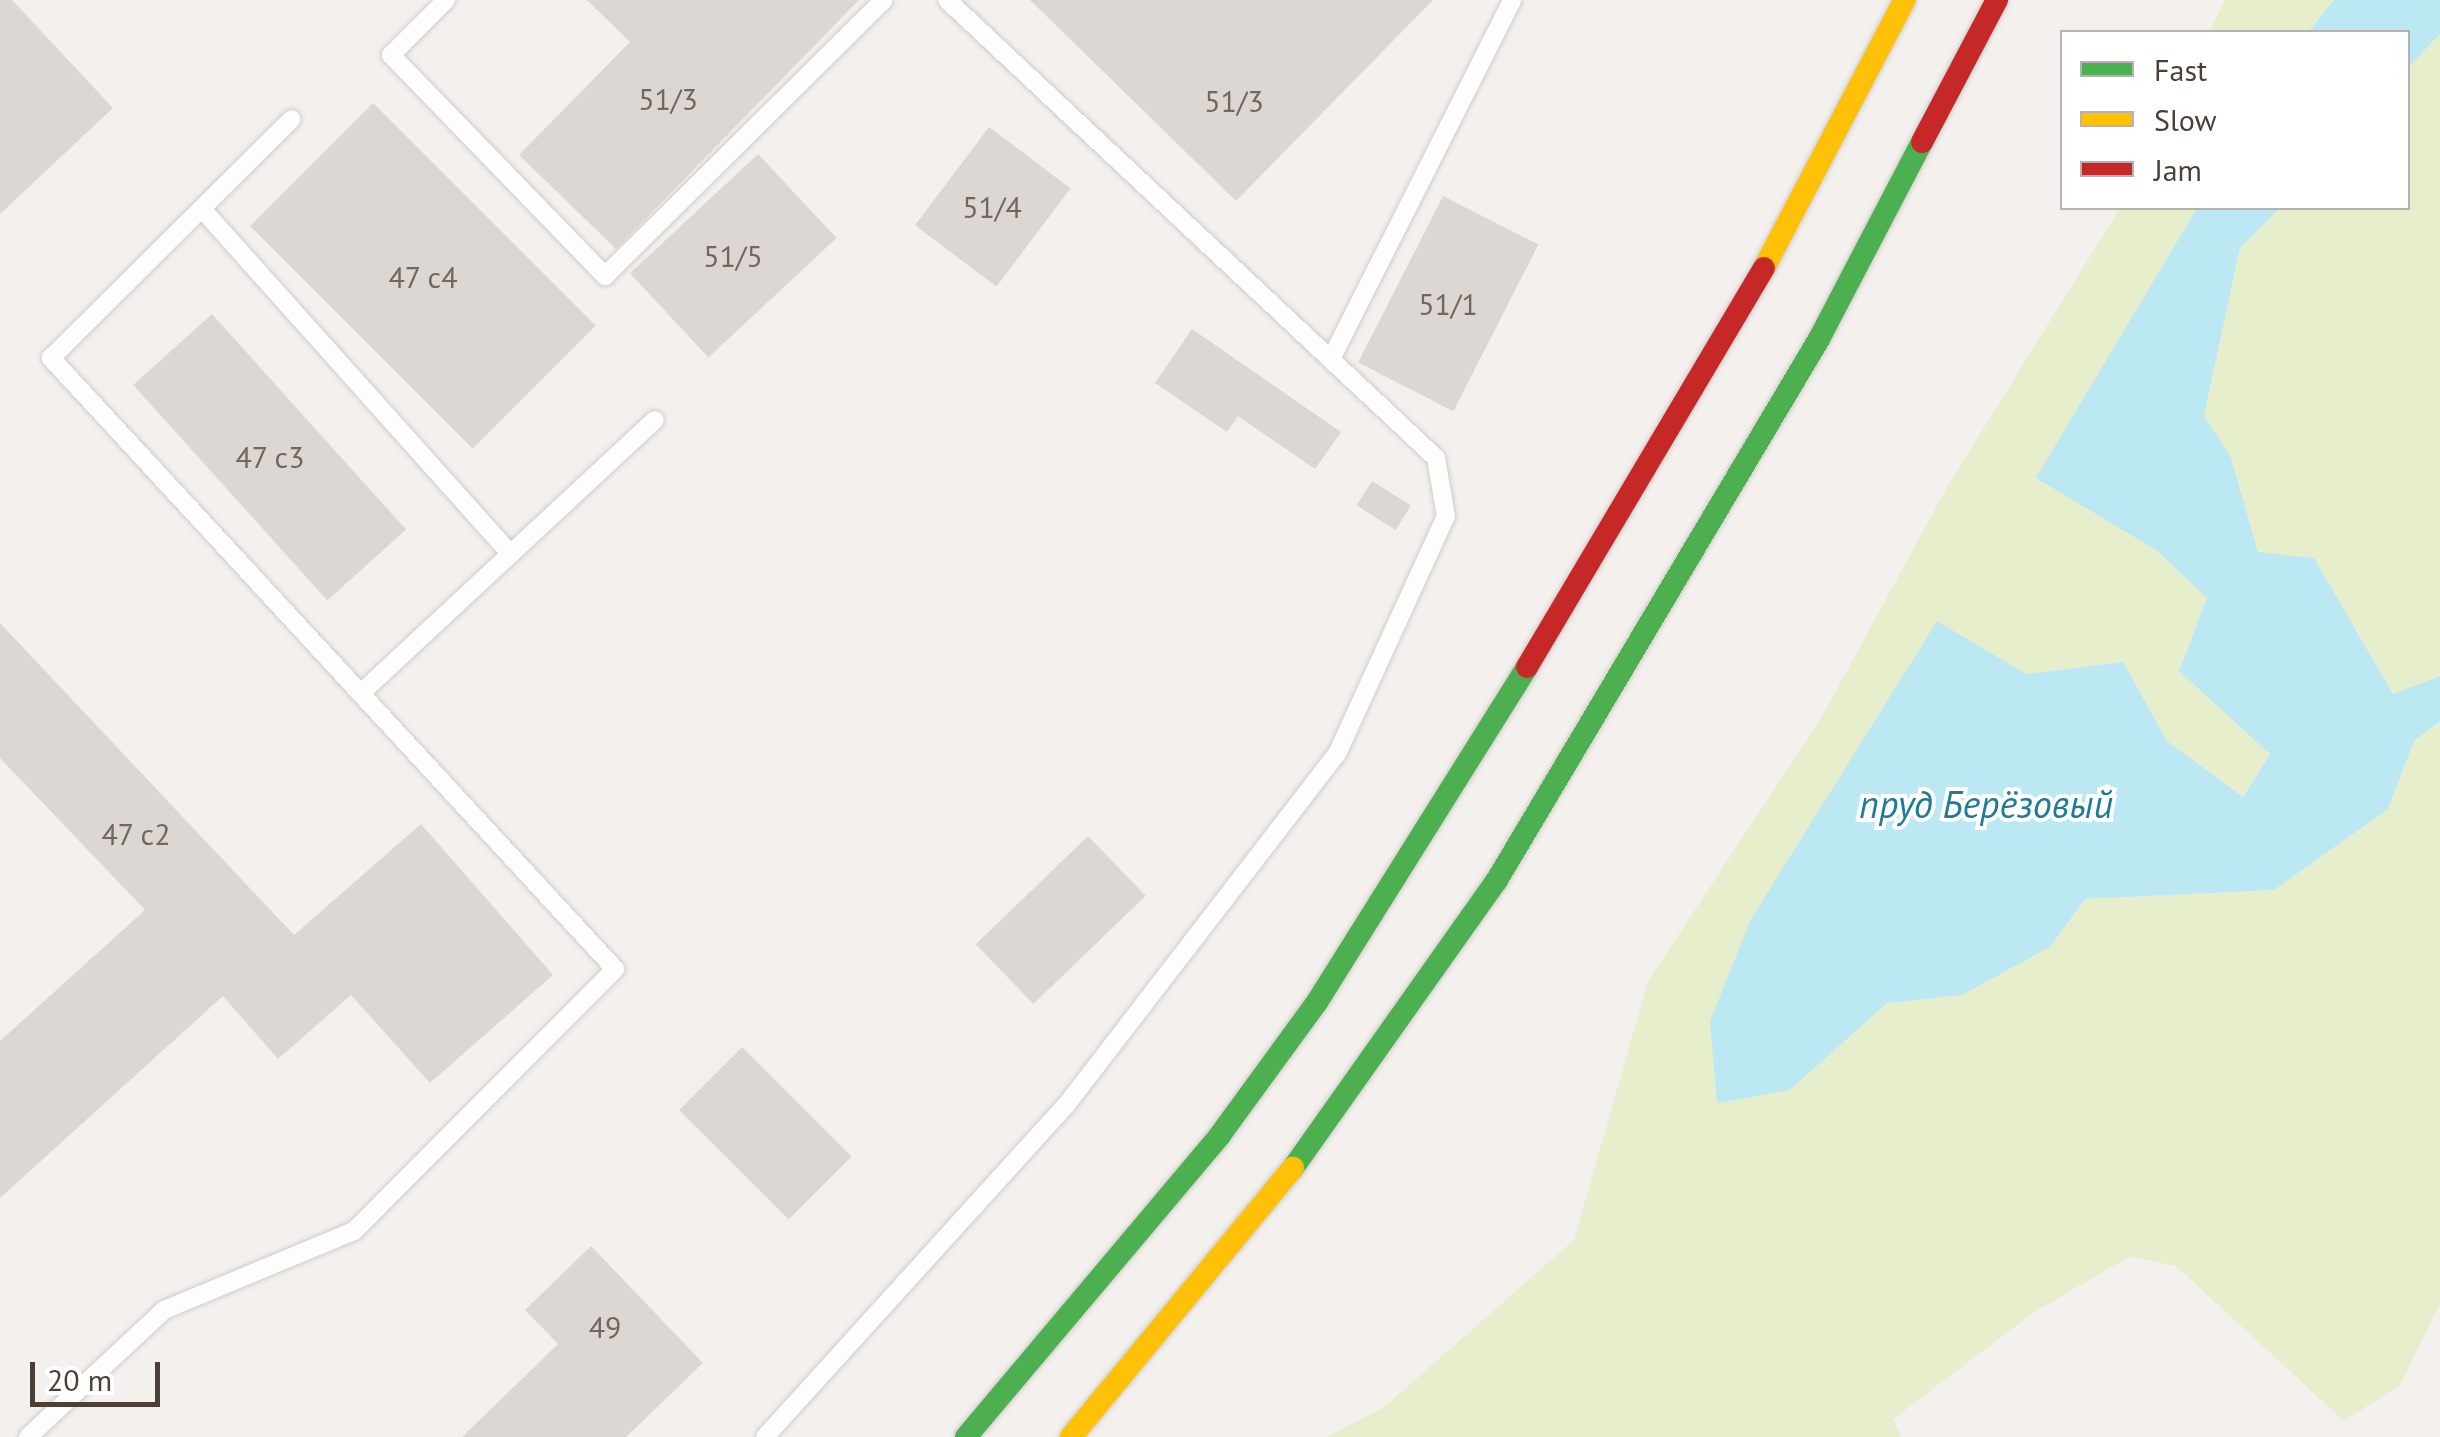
<!DOCTYPE html>
<html>
<head>
<meta charset="utf-8">
<style>
	body { margin:0 }
	#map { position:relative; width:2440px; height:1437px; overflow:hidden; background:#f3f0ed; font-family:"PT Sans",sans-serif }
	div>[style] { position:absolute }
	[style*='--x'] { left:calc(var(--x)*1px); top:calc(var(--y)*1px); width:calc(var(--w)*1px); rotate:calc(var(--a)*1deg) }
	.green>* { inset:0; background:#e7eecc }
	.water>* { inset:0; background:#bbe8f3 }
	.building>* { inset:0; background:#dcd7d3; transform-origin:0 0 }
	.roads { filter:drop-shadow(0 0 2px #d0ccc9) drop-shadow(0 0 2px #d0ccc9) }
	.lane>* { height:18px; margin:-9px; padding:0 9px; transform-origin:9px; border-radius:9px; background:#fdfdfc }
	.fast>* { height:22px; margin:-11px; padding:0 11px; transform-origin:11px; border-radius:11px; background:#4caf50 }
	.slow>* { height:22px; margin:-11px; padding:0 11px; transform-origin:11px; border-radius:11px; background:#ffc107 }
	.jam>* { height:22px; margin:-11px; padding:0 11px; transform-origin:11px; border-radius:11px; background:#c62828 }
	span { translate:-50% -50%; white-space:nowrap; text-align:center; line-height:1.15; -webkit-text-stroke:8px #fff; paint-order:stroke }
	.number-label { font-size:30px; color:#716660 }
	.number-label span { -webkit-text-stroke-width:0 }
	.water-label { font-size:38px; color:#227b95; font-style:italic }
	.legend { position:absolute; left:2060px; top:30px; width:350px; height:180px; box-sizing:border-box; background:#fff; border:2px solid #b7b2af; margin:0; padding:12px 18px; list-style:none; font-size:30px; color:#4b3f37 }
	.legend li { display:flex; align-items:center; gap:20px; height:50px }
	.legend b { width:50px; border:2px solid #b7b2af }
	.scale { position:absolute; left:30px; top:1362px; width:130px; height:45px; box-sizing:border-box; border:5px solid #4b3f37; border-top:0; padding-left:12px; font-size:30px; line-height:35px; white-space:nowrap; color:#4b3f37; -webkit-text-stroke:8px #fff; paint-order:stroke }
</style>
</head>
<body>
<div id="map">
	<div class="green">
		<div style="clip-path:polygon(2225px 0,2334px 0,2308px 32px,2209px 32px)"></div>
		<div style="clip-path:polygon(2440px 34px,2440px 676px,2393px 694px,2357px 631px,2258px 552px,2231px 457px,2204px 416px,2240px 248px,2280px 208px,2408px 208px,2408px 68px)"></div>
		<div style="clip-path:polygon(2120px 208px,2197px 208px,2037px 478px,2156px 550px,2207px 598px,2179px 671px,2270px 753px,2243px 797px,2167px 741px,2123px 662px,2026px 674px,1829px 801px,1751px 919px,1717px 1102px,1790px 1090px,1887px 1003px,1962px 995px,2050px 947px,2085px 899px,2274px 890px,2388px 809px,2414px 741px,2440px 721px,2440px 1303px,2400px 1385px,2344px 1421px,2176px 1266px,2130px 1256px,2033px 1313px,1893px 1419px,1901px 1437px,1326px 1437px,1383px 1408px,1574px 1240px,1648px 981px,1820px 720px,1946px 489px)"></div>
	</div>
	<div class="water">
		<div style="clip-path:polygon(2334px 0,2440px 0,2440px 34px,2408px 68px,2408px 32px,2308px 32px)"></div>
		<div style="clip-path:polygon(2197px 208px,2280px 208px,2240px 248px,2204px 416px,2231px 457px,2258px 552px,2314px 558px,2393px 694px,2440px 676px,2440px 721px,2414px 741px,2388px 809px,2274px 890px,2085px 899px,2050px 947px,1962px 995px,1887px 1003px,1790px 1090px,1717px 1103px,1710px 1021px,1751px 919px,1937px 621px,2026px 674px,2123px 662px,2167px 741px,2243px 797px,2270px 754px,2179px 671px,2207px 598px,2156px 550px,2036px 478px)"></div>
	</div>
	<div class="building">
		<div style="clip-path:polygon(0 0,12px 0,113px 108px,0 214px)"></div>
		<div style="clip-path:polygon(587px 0,859px 0,616px 249px,519px 155px,630px 42px)"></div>
		<div style="clip-path:polygon(1030px 0,1433px 0,1236px 201px)"></div>
		<div style="left:373px;top:103px;width:315px;height:174px;rotate:45deg"></div>
		<div style="left:989px;top:127px;width:102px;height:123px;rotate:37deg"></div>
		<div style="left:758px;top:154px;width:115px;height:175px;rotate:47deg"></div>
		<div style="left:1443px;top:196px;width:107px;height:187px;rotate:27deg"></div>
		<div style="left:212px;top:314px;width:290px;height:106px;rotate:48deg"></div>
		<div style="clip-path:polygon(1192px 329px,1341px 432px,1315px 469px,1238px 416px,1227px 432px,1155px 383px)"></div>
		<div style="left:1372px;top:481px;width:46px;height:29px;rotate:32deg"></div>
		<div style="clip-path:polygon(0 623px,294px 935px,421px 824px,553px 975px,430px 1083px,351px 995px,278px 1059px,223px 996px,0 1198px,0 1041px,145px 910px,0 758px)"></div>
		<div style="left:1088px;top:836px;width:83px;height:156px;rotate:46deg"></div>
		<div style="left:742px;top:1047px;width:155px;height:89px;rotate:45deg"></div>
		<div style="clip-path:polygon(591px 1246px,703px 1363px,626px 1437px,462px 1437px,558px 1344px,525px 1310px)"></div>
	</div>
	<div class="roads">
		<div class="lane">
			<div style="--x:446;--y:0;--w:78;--a:135"></div>
			<div style="--x:391;--y:55;--w:308;--a:45.9"></div>
			<div style="--x:605;--y:276;--w:392;--a:-44.7"></div>
			<div style="--x:202;--y:209;--w:463;--a:48.2"></div>
			<div style="--x:1331;--y:359;--w:402;--a:-63.2"></div>
			<div style="--x:361;--y:693;--w:401;--a:-42.9"></div>
			<div style="--x:28;--y:1437;--w:186;--a:-43"></div>
			<div style="--x:164;--y:1310;--w:206;--a:-22.6"></div>
			<div style="--x:354;--y:1231;--w:370;--a:-45.1"></div>
			<div style="--x:615;--y:969;--w:832;--a:-132.71"></div>
			<div style="--x:51;--y:358;--w:339;--a:-44.8"></div>
			<div style="--x:765;--y:1437;--w:450;--a:-47.8"></div>
			<div style="--x:1067;--y:1104;--w:442;--a:-52.4"></div>
			<div style="--x:1337;--y:754;--w:262;--a:-65.4"></div>
			<div style="--x:1446;--y:516;--w:59;--a:-99.8"></div>
			<div style="--x:1436;--y:458;--w:670;--a:-136.87"></div>
		</div>
		<div class="fast">
			<div style="--x:1293;--y:1168;--w:353;--a:-54.7"></div>
			<div style="--x:1497;--y:880;--w:630;--a:-59.24"></div>
			<div style="--x:1819;--y:339;--w:222;--a:-62.4"></div>
			<div style="--x:966;--y:1437;--w:395;--a:-49.9"></div>
			<div style="--x:1220;--y:1135;--w:165;--a:-53.9"></div>
			<div style="--x:1317;--y:1002;--w:395;--a:-57.9"></div>
		</div>
		<div class="slow">
			<div style="--x:1764;--y:268;--w:303;--a:-62.3"></div>
			<div style="--x:1071;--y:1437;--w:349;--a:-50.5"></div>
		</div>
		<div class="jam">
			<div style="--x:1922;--y:142;--w:161;--a:-62.2"></div>
			<div style="--x:1527;--y:667;--w:464;--a:-59.3"></div>
		</div>
	</div>
	<div class="number-label">
		<span style="left:668px;top:99px">51/3</span>
		<span style="left:1234px;top:101px">51/3</span>
		<span style="left:992px;top:207px">51/4</span>
		<span style="left:733px;top:256px">51/5</span>
		<span style="left:423px;top:277px">47 с4</span>
		<span style="left:1448px;top:304px">51/1</span>
		<span style="left:270px;top:457px">47 с3</span>
		<span style="left:136px;top:834px">47 с2</span>
		<span style="left:605px;top:1327px">49</span>
	</div>
	<div class="water-label">
		<span style="left:1986px;top:804px">пруд Берёзовый</span>
	</div>
	<ul class="legend">
	<li><b style="height:12px;background:#4caf50"></b>Fast</li>
	<li><b style="height:12px;background:#ffc107"></b>Slow</li>
	<li><b style="height:12px;background:#c62828"></b>Jam</li>
	</ul>
	<div class="scale">20 m</div>
</div>
</body>
</html>
